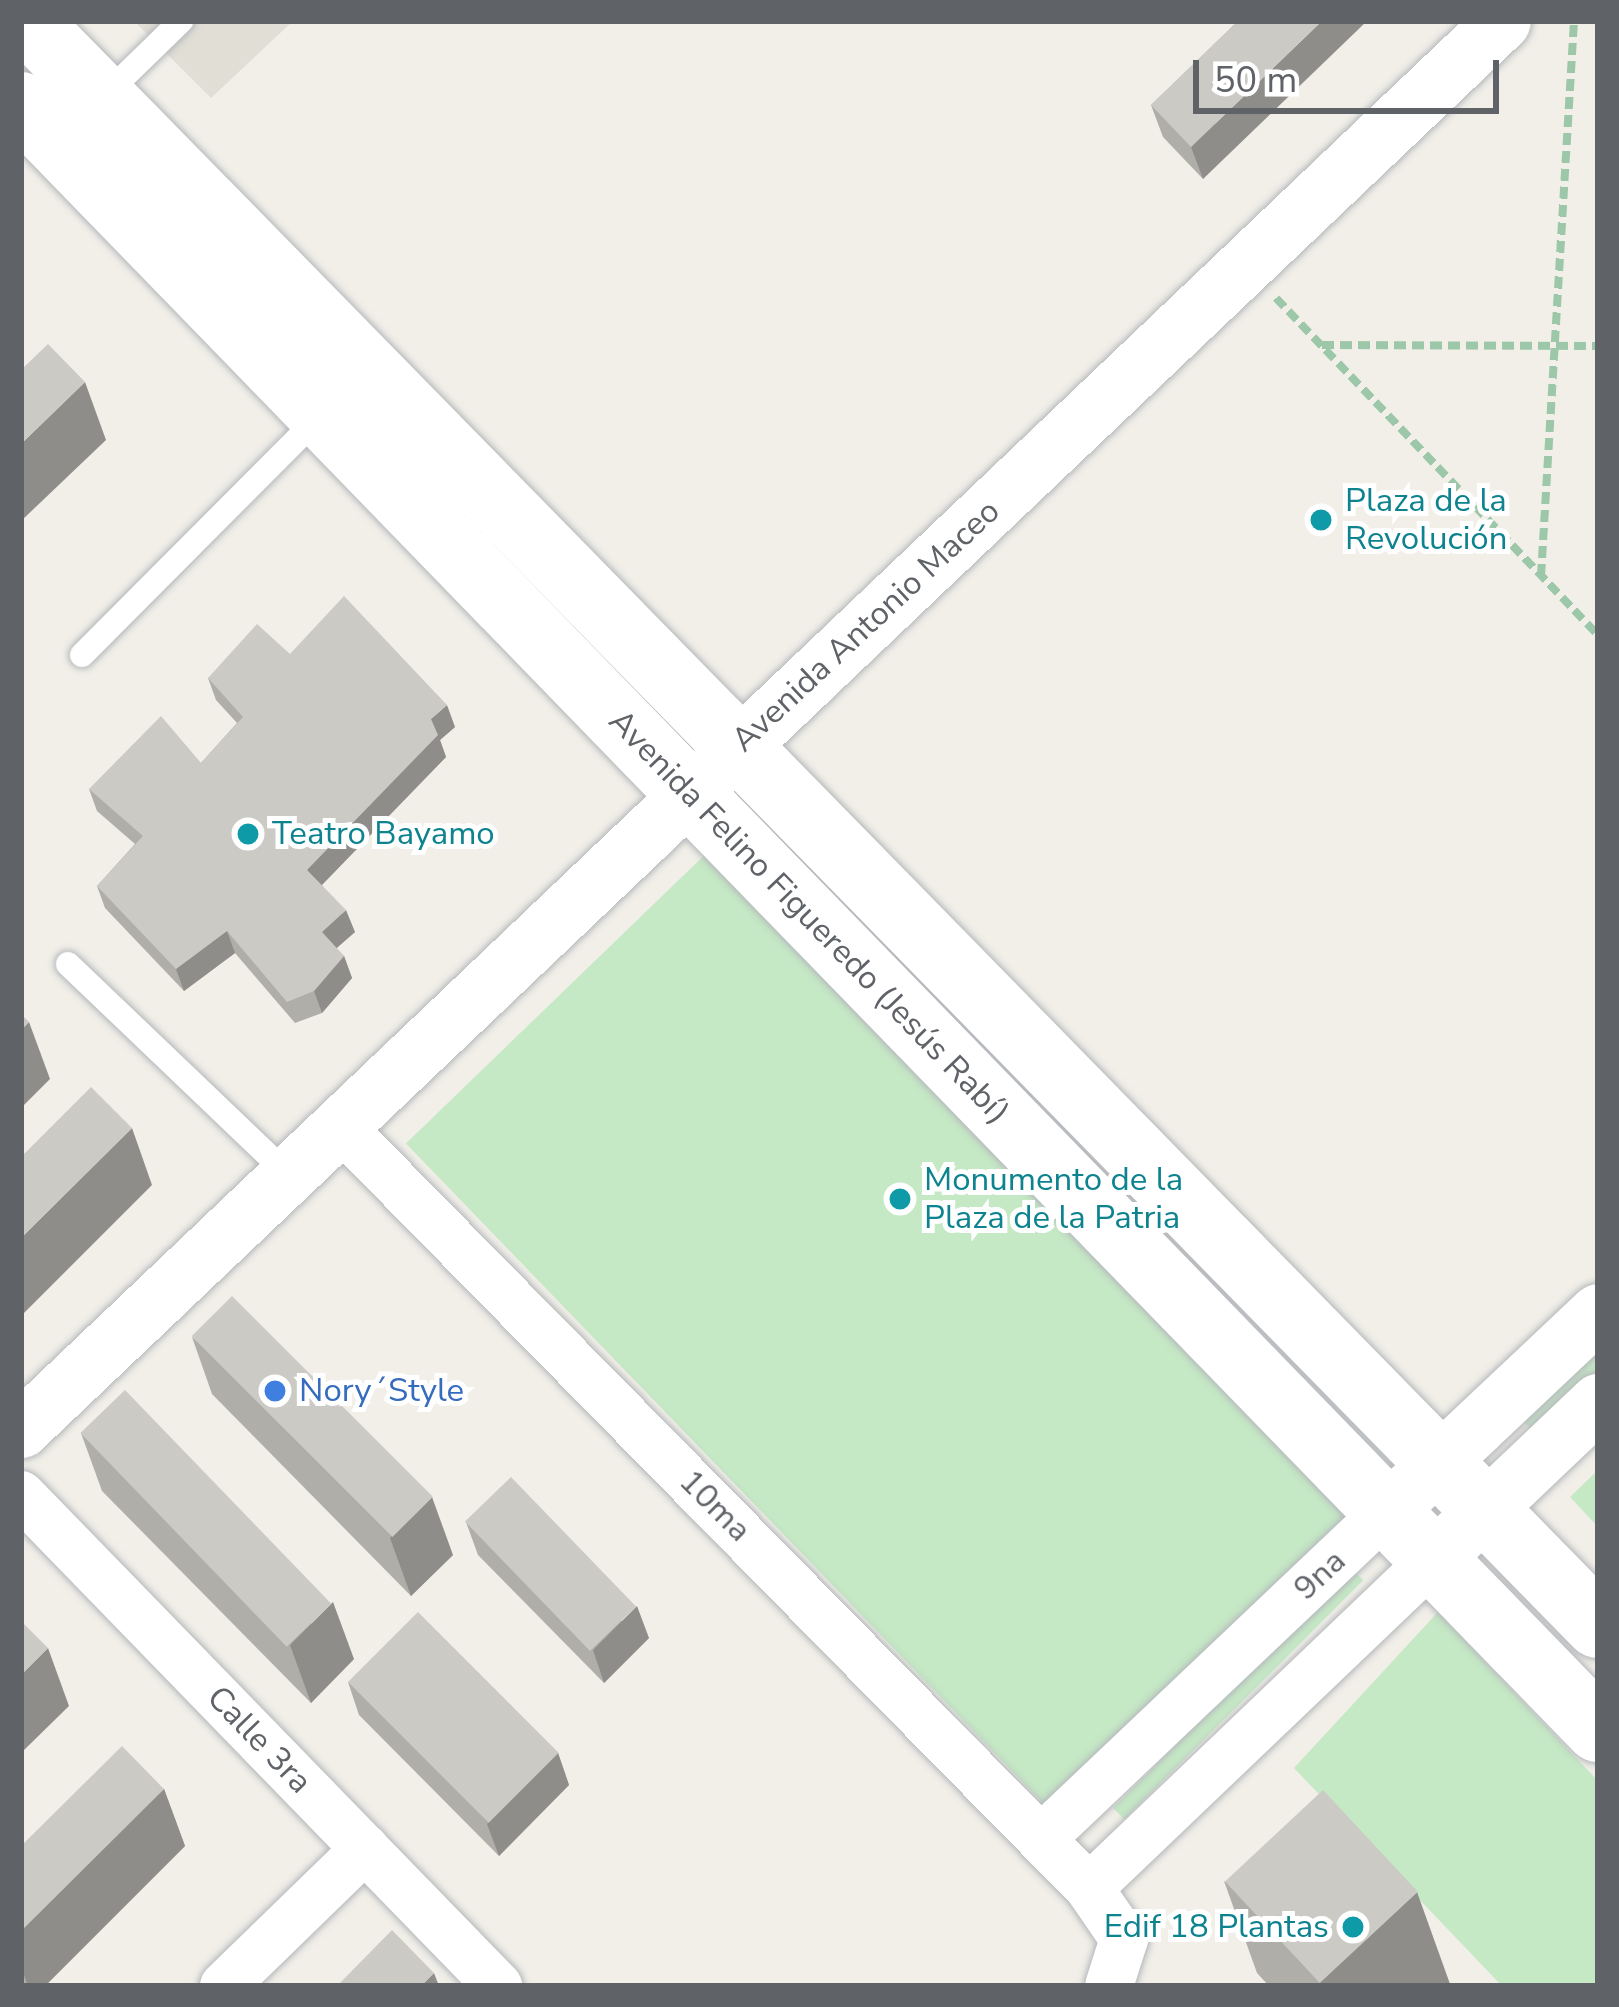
<!DOCTYPE html>
<html>
<head>
<meta charset="utf-8">
<style>
	body { margin:0 }
	#map { position:relative; width:1619px; height:2007px; overflow:hidden; background:#f1efe8; font-family:"Nunito Sans",sans-serif }
	div>[style] { position:absolute }
	[style*='--x'] { left:calc(var(--x)*1px); top:calc(var(--y)*1px); width:calc(var(--w)*1px); rotate:calc(var(--a)*1deg) }
	.education>* { inset:0; background:#e1ded6 }
	.green>* { inset:0; background:#c5e8c5; transform-origin:0 0 }
	.path>* { height:8px; margin-top:-4px; transform-origin:0; background:repeating-linear-gradient(90deg,#9cc7a9 0 12px,transparent 0 18px) }
	.roads { filter:drop-shadow(0 0 3px #b5b8bc) drop-shadow(0 0 3px #b5b8bc) }
	.service>* { height:24px; margin:-12px; padding:0 12px; transform-origin:12px; border-radius:12px; background:#fff }
	.minor>* { height:48px; margin:-24px; padding:0 24px; transform-origin:24px; border-radius:24px; background:#fff }
	.tertiary>* { height:57px; margin:-28.5px; padding:0 28.5px; transform-origin:28.5px; border-radius:28.5px; background:#fff }
	.secondary>* { height:66px; margin:-33px; padding:0 33px; transform-origin:33px; border-radius:33px; background:#fff }
	.wall>* { inset:0; background:#afaea9 }
	.shaded-wall>* { inset:0; background:#8f8d8a }
	.building>* { inset:0; background:#cccac5; transform-origin:0 0 }
	.dots>* { width:33px; height:33px; translate:-50% -50%; box-sizing:border-box; border:6px solid #fff; border-radius:50% }
	span { translate:-50% -50%; white-space:nowrap; text-align:center; line-height:1.15; -webkit-text-stroke:10px #fff; paint-order:stroke }
	.culture-label { font-size:33px; color:#0d838f }
	.left { translate:0 -50%; text-align:left }
	.right { translate:-100% -50%; text-align:right }
	.street-label { font-size:33px; color:#5f6368 }
	.shop-label { font-size:33px; color:#366cbe }
	.frame { position:absolute; inset:0; border:24px solid #5f6368; pointer-events:none }
	.scale { position:absolute; left:1193px; top:60px; width:306px; height:54px; box-sizing:border-box; border:6px solid #5f6368; border-top:0; padding-left:15px; font-size:36px; line-height:42px; white-space:nowrap; color:#5f6368; -webkit-text-stroke:9px #fff; paint-order:stroke }
</style>
</head>
<body>
<div id="map">
	<div class="education">
		<div style="clip-path:polygon(134px 21px,293px 21px,211px 98px)"></div>
	</div>
	<div class="green">
		<div style="left:716px;top:844px;width:921px;height:431px;rotate:46deg"></div>
		<div style="clip-path:polygon(1598px 1349px,1598px 1372px,1535px 1433px,1524px 1422px)"></div>
		<div style="clip-path:polygon(1598px 1470px,1598px 1527px,1570px 1497px)"></div>
		<div style="left:1352px;top:1569px;width:16px;height:338px;rotate:45deg"></div>
		<div style="clip-path:polygon(1438px 1612px,1598px 1781px,1598px 1986px,1502px 1986px,1294px 1768px)"></div>
	</div>
	<div class="path">
		<div style="--x:1276;--y:298;--w:466;--a:46.3"></div>
		<div style="--x:1322;--y:345;--w:276;--a:0.2"></div>
		<div style="--x:1541;--y:576;--w:556;--a:-86.6"></div>
	</div>
	<div class="roads">
		<div class="service">
			<div style="--x:106;--y:94;--w:105;--a:-44.2"></div>
			<div style="--x:82;--y:655;--w:337;--a:-45.1"></div>
			<div style="--x:68;--y:964;--w:306;--a:43.7"></div>
		</div>
		<div class="minor">
			<div style="--x:340;--y:1126;--w:1068;--a:45.49"></div>
			<div style="--x:1089;--y:1888;--w:62;--a:55.5"></div>
			<div style="--x:1124;--y:1939;--w:49;--a:107.7"></div>
			<div style="--x:21;--y:1495;--w:685;--a:45.83"></div>
			<div style="--x:1042;--y:1838;--w:475;--a:-43.5"></div>
			<div style="--x:1089;--y:1888;--w:476;--a:-43.7"></div>
			<div style="--x:224;--y:1986;--w:197;--a:-44.2"></div>
		</div>
		<div class="tertiary">
			<div style="--x:21;--y:1429;--w:2043;--a:-43.55"></div>
			<div style="--x:1387;--y:1511;--w:290;--a:-43.3"></div>
			<div style="--x:1433;--y:1559;--w:228;--a:-43.6"></div>
		</div>
		<div class="secondary">
			<div style="--x:27;--y:21;--w:2245;--a:45.6"></div>
			<div style="--x:21;--y:105;--w:2264;--a:45.84"></div>
		</div>
	</div>
	<div class="wall">
		<div style="clip-path:polygon(1238px 21px,1203px 179px,1163px 137px,1151px 105px)"></div>
		<div style="clip-path:polygon(290px 654px,455px 727px,440px 740px,446px 757px,322px 885px,355px 932px,336px 948px,344px 956px,352px 978px,322px 1013px,295px 1023px,235px 953px,184px 991px,105px 908px,97px 886px,135px 844px,97px 811px,89px 789px,201px 763px,237px 723px,216px 700px,208px 678px)"></div>
		<div style="clip-path:polygon(192px 1337px,453px 1555px,411px 1596px,212px 1394px)"></div>
		<div style="clip-path:polygon(81px 1433px,354px 1659px,311px 1703px,102px 1491px)"></div>
		<div style="clip-path:polygon(466px 1522px,649px 1638px,604px 1683px,478px 1555px)"></div>
		<div style="clip-path:polygon(348px 1682px,558px 1753px,569px 1785px,499px 1856px,359px 1715px)"></div>
		<div style="clip-path:polygon(164px 1789px,185px 1846px,45px 1986px,21px 1986px,21px 1846px)"></div>
		<div style="clip-path:polygon(1224px 1881px,1450px 1984px,1448px 1986px,1269px 1986px,1257px 1973px)"></div>
	</div>
	<div class="shaded-wall">
		<div style="clip-path:polygon(1322px 21px,1367px 21px,1203px 179px,1191px 147px)"></div>
		<div style="clip-path:polygon(85px 382px,106px 440px,21px 521px,21px 444px)"></div>
		<div style="clip-path:polygon(447px 705px,455px 727px,440px 740px,446px 757px,315px 892px,307px 870px,431px 719px)"></div>
		<div style="clip-path:polygon(346px 910px,355px 932px,330px 954px,322px 932px)"></div>
		<div style="clip-path:polygon(227px 931px,235px 953px,184px 991px,176px 969px)"></div>
		<div style="clip-path:polygon(344px 956px,352px 978px,322px 1013px,314px 991px)"></div>
		<div style="clip-path:polygon(29px 1022px,50px 1079px,21px 1108px,21px 1030px)"></div>
		<div style="clip-path:polygon(132px 1128px,152px 1185px,21px 1316px,21px 1238px)"></div>
		<div style="clip-path:polygon(432px 1497px,453px 1555px,411px 1596px,390px 1538px)"></div>
		<div style="clip-path:polygon(333px 1602px,354px 1659px,311px 1703px,290px 1645px)"></div>
		<div style="clip-path:polygon(637px 1606px,649px 1638px,604px 1683px,593px 1650px)"></div>
		<div style="clip-path:polygon(48px 1648px,69px 1706px,21px 1753px,21px 1675px)"></div>
		<div style="clip-path:polygon(558px 1753px,569px 1785px,499px 1856px,487px 1824px)"></div>
		<div style="clip-path:polygon(164px 1789px,185px 1846px,45px 1986px,28px 1986px,21px 1967px,21px 1931px)"></div>
		<div style="clip-path:polygon(1417px 1892px,1450px 1984px,1448px 1986px,1318px 1986px,1318px 1984px)"></div>
		<div style="clip-path:polygon(434px 1973px,439px 1986px,421px 1986px)"></div>
	</div>
	<div class="building">
		<div style="clip-path:polygon(1238px 21px,1322px 21px,1191px 147px,1151px 105px)"></div>
		<div style="clip-path:polygon(48px 344px,85px 382px,21px 444px,21px 370px)"></div>
		<div style="clip-path:polygon(344px 596px,447px 705px,431px 719px,438px 735px,307px 870px,346px 910px,322px 932px,344px 956px,314px 991px,287px 1002px,227px 931px,176px 969px,97px 886px,143px 836px,89px 789px,161px 716px,201px 763px,243px 717px,208px 678px,257px 624px,290px 654px)"></div>
		<div style="clip-path:polygon(21px 1014px,29px 1022px,21px 1030px)"></div>
		<div style="clip-path:polygon(91px 1087px,132px 1128px,21px 1238px,21px 1157px)"></div>
		<div style="left:232px;top:1296px;width:284px;height:57px;rotate:45deg"></div>
		<div style="left:125px;top:1390px;width:297px;height:62px;rotate:46deg"></div>
		<div style="left:511px;top:1477px;width:180px;height:64px;rotate:46deg"></div>
		<div style="left:418px;top:1612px;width:199px;height:99px;rotate:45deg"></div>
		<div style="clip-path:polygon(21px 1621px,48px 1648px,21px 1675px)"></div>
		<div style="clip-path:polygon(122px 1746px,164px 1789px,21px 1931px,21px 1846px)"></div>
		<div style="left:1323px;top:1790px;width:139px;height:134px;rotate:47deg"></div>
		<div style="clip-path:polygon(392px 1930px,434px 1973px,421px 1986px,337px 1986px)"></div>
	</div>
	<div class="dots">
		<div style="left:1321px;top:520px;background:#0f9aa8"></div>
		<div style="left:248px;top:834px;background:#0f9aa8"></div>
		<div style="left:900px;top:1199px;background:#0f9aa8"></div>
		<div style="left:275px;top:1391px;background:#3f7fe0"></div>
		<div style="left:1353px;top:1927px;background:#0f9aa8"></div>
	</div>
	<div class="culture-label">
		<span class="left" style="left:1345px;top:520px">Plaza de la<br>Revolución</span>
		<span class="left" style="left:272px;top:834px">Teatro Bayamo</span>
		<span class="left" style="left:924px;top:1199px">Monumento de la<br>Plaza de la Patria</span>
		<span class="right" style="left:1329px;top:1927px">Edif 18 Plantas</span>
	</div>
	<div class="street-label">
		<span style="left:866px;top:626px;rotate:-43deg">Avenida Antonio Maceo</span>
		<span style="left:809px;top:917px;rotate:46deg">Avenida Felino Figueredo (Jesús Rabí)</span>
		<span style="left:715px;top:1506px;rotate:45deg">10ma</span>
		<span style="left:1320px;top:1575px;rotate:-43deg">9na</span>
		<span style="left:259px;top:1740px;rotate:46deg">Calle 3ra</span>
	</div>
	<div class="shop-label">
		<span class="left" style="left:299px;top:1391px">Nory´Style</span>
	</div>
	<div class="frame"></div>
	<div class="scale">50 m</div>
</div>
</body>
</html>
